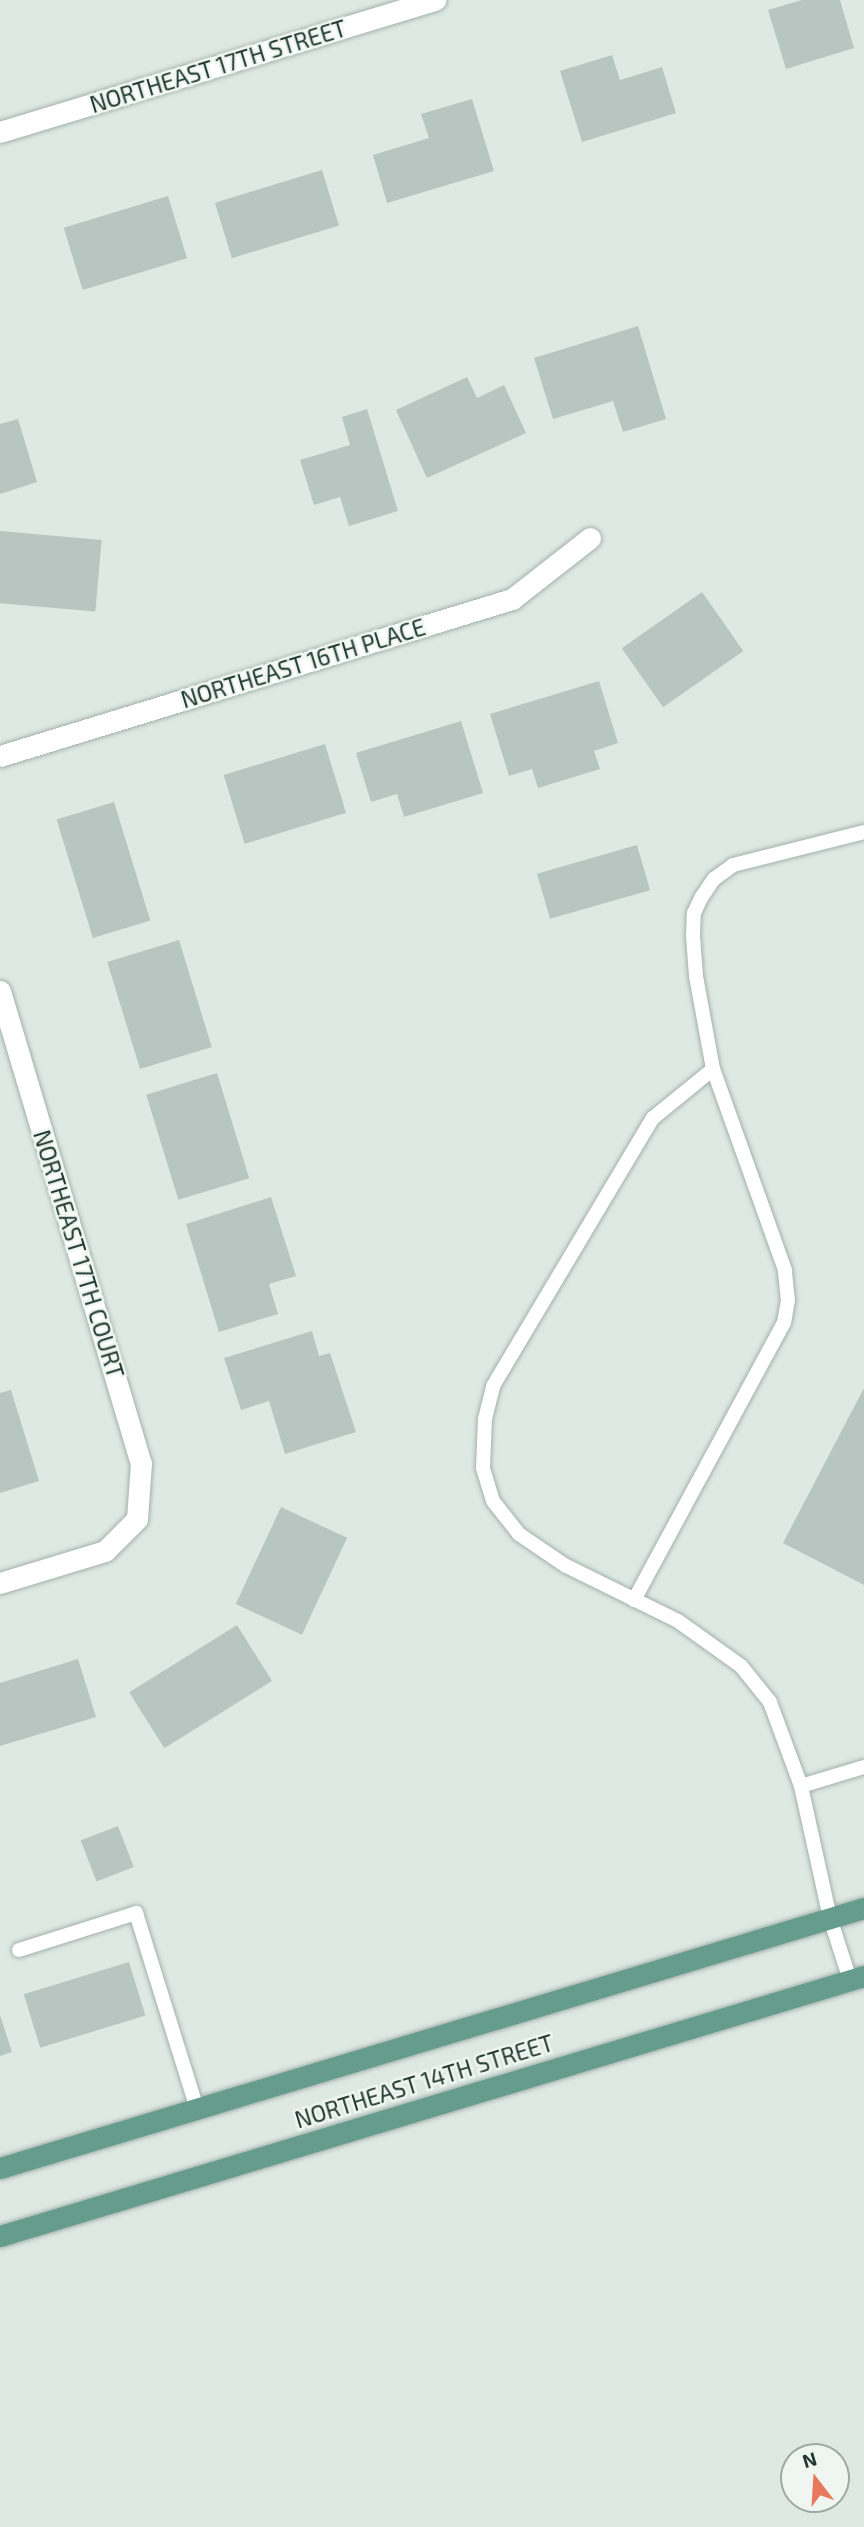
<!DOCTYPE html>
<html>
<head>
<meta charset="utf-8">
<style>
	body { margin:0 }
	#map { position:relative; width:864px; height:2527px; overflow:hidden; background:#dfe9e4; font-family:"Exo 2",sans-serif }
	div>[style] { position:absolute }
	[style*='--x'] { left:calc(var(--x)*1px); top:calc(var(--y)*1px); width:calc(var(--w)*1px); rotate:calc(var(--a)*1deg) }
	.building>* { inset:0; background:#b7c6c0; transform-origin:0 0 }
	.roads { filter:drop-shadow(0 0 2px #a2b0ab) drop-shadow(0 0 2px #a2b0ab) }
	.service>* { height:14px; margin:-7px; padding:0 7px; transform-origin:7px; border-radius:7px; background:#fff }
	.minor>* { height:21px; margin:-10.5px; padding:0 10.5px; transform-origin:10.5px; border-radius:10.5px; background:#fff }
	.primary>* { height:21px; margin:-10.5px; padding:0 10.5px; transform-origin:10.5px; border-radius:10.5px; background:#659c8c }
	span { translate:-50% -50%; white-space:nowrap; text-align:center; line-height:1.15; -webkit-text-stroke:5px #eff6f2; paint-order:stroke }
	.street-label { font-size:23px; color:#213831 }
	.north { position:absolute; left:780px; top:2443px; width:70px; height:70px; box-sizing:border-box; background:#eff6f2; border:2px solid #9daaa5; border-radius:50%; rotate:343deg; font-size:19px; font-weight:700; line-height:28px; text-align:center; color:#213831 }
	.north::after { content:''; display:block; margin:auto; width:24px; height:32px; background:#e9795c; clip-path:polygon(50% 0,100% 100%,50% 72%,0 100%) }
</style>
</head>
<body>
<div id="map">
	<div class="building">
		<div style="clip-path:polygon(802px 0,840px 0,854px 48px,786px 69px,768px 10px)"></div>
		<div style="clip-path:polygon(612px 55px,620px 80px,662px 67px,676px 113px,582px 142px,560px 71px)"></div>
		<div style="clip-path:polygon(472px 99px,494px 171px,387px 203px,373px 155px,429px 138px,421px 114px)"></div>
		<div style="left:322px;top:170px;width:58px;height:112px;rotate:73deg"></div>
		<div style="left:168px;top:196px;width:65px;height:109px;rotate:73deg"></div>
		<div style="clip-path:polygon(638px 326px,666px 419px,623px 432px,613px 401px,553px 419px,534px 358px)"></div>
		<div style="clip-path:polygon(467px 377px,477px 398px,504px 385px,526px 433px,427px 478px,396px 410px)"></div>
		<div style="clip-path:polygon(367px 409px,398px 511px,349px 526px,340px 497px,314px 505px,300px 460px,350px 445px,342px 417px)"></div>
		<div style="clip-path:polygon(18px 419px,37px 482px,0 494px,0 424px)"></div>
		<div style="left:0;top:531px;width:102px;height:72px;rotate:5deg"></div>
		<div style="left:702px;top:592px;width:72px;height:98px;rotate:55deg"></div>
		<div style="clip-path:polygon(599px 681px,618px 743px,594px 751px,600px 769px,538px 788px,532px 769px,509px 776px,490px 714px)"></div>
		<div style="clip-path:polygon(461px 721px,483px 793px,404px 817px,397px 794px,371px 802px,356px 753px)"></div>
		<div style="left:325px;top:744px;width:72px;height:106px;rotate:73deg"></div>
		<div style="left:114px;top:802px;width:124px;height:60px;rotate:73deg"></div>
		<div style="left:637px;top:845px;width:47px;height:104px;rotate:74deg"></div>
		<div style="left:179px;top:940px;width:112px;height:75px;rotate:73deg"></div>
		<div style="left:217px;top:1073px;width:110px;height:74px;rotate:73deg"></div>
		<div style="clip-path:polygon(271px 1197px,296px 1276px,269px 1284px,278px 1314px,219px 1332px,186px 1224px)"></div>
		<div style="clip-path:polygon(312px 1331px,319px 1356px,330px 1353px,356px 1432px,285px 1454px,269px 1401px,241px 1410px,224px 1358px)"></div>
		<div style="clip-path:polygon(864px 1388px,864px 1585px,783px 1543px)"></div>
		<div style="clip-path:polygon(11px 1390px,39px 1481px,0 1493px,0 1393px)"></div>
		<div style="left:281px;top:1507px;width:73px;height:107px;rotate:25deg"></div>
		<div style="left:237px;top:1625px;width:66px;height:127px;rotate:58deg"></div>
		<div style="clip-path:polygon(78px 1659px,96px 1717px,0 1746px,0 1683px)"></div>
		<div style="left:118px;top:1826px;width:44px;height:40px;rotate:69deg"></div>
		<div style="left:129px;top:1962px;width:56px;height:110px;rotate:73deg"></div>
		<div style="clip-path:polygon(0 2015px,12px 2052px,0 2056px)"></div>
	</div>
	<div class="roads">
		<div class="service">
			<div style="--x:634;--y:1600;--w:315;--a:-61.6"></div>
			<div style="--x:784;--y:1323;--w:22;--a:-80"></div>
			<div style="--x:788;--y:1301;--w:31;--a:-96"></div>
			<div style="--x:785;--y:1270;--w:214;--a:-109.7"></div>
			<div style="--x:801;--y:1786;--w:66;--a:-16.8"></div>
			<div style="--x:19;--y:1950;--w:123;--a:-17.5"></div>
			<div style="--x:136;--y:1913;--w:205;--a:72.7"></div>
			<div style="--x:850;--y:1980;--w:65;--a:-107.9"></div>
			<div style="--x:830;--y:1918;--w:135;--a:-102.4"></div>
			<div style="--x:801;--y:1786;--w:90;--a:-110.3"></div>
			<div style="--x:770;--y:1702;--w:46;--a:-128.9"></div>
			<div style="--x:741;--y:1666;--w:77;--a:-144.5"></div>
			<div style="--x:678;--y:1621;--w:125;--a:-153.8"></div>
			<div style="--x:566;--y:1566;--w:57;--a:-145.8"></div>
			<div style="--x:519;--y:1534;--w:42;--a:-128.2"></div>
			<div style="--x:493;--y:1501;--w:34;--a:-107"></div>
			<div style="--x:483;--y:1468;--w:49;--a:-87.7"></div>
			<div style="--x:485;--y:1419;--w:34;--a:-76"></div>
			<div style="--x:493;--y:1386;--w:312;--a:-59.2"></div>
			<div style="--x:653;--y:1118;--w:77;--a:-39.2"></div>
			<div style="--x:713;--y:1069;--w:95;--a:-100.4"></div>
			<div style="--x:696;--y:976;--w:40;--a:-94.3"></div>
			<div style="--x:693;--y:936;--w:23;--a:-88"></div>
			<div style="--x:694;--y:913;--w:17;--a:-65"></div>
			<div style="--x:701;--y:898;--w:23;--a:-56"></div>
			<div style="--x:714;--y:879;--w:24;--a:-36"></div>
			<div style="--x:733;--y:865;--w:135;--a:-14.1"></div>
		</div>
		<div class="minor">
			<div style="--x:0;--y:132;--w:455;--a:-16.9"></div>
			<div style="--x:0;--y:756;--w:536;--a:-17.05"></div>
			<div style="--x:512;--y:599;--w:99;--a:-38"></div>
			<div style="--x:0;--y:991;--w:493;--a:73.4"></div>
			<div style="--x:141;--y:1463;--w:56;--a:94.1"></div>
			<div style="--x:137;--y:1519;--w:45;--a:135"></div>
			<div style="--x:105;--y:1551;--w:110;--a:163.1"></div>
		</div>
		<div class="primary">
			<div style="--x:0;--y:2168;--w:902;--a:-16.75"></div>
			<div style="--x:0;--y:2236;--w:902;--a:-16.75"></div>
		</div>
	</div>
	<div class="street-label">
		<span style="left:218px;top:66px;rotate:-17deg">NORTHEAST 17TH STREET</span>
		<span style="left:303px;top:663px;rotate:-17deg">NORTHEAST 16TH PLACE</span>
		<span style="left:79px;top:1254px;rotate:73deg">NORTHEAST 17TH COURT</span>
		<span style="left:424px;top:2081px;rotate:-17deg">NORTHEAST 14TH STREET</span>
	</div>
	<div class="north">N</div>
</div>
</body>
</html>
